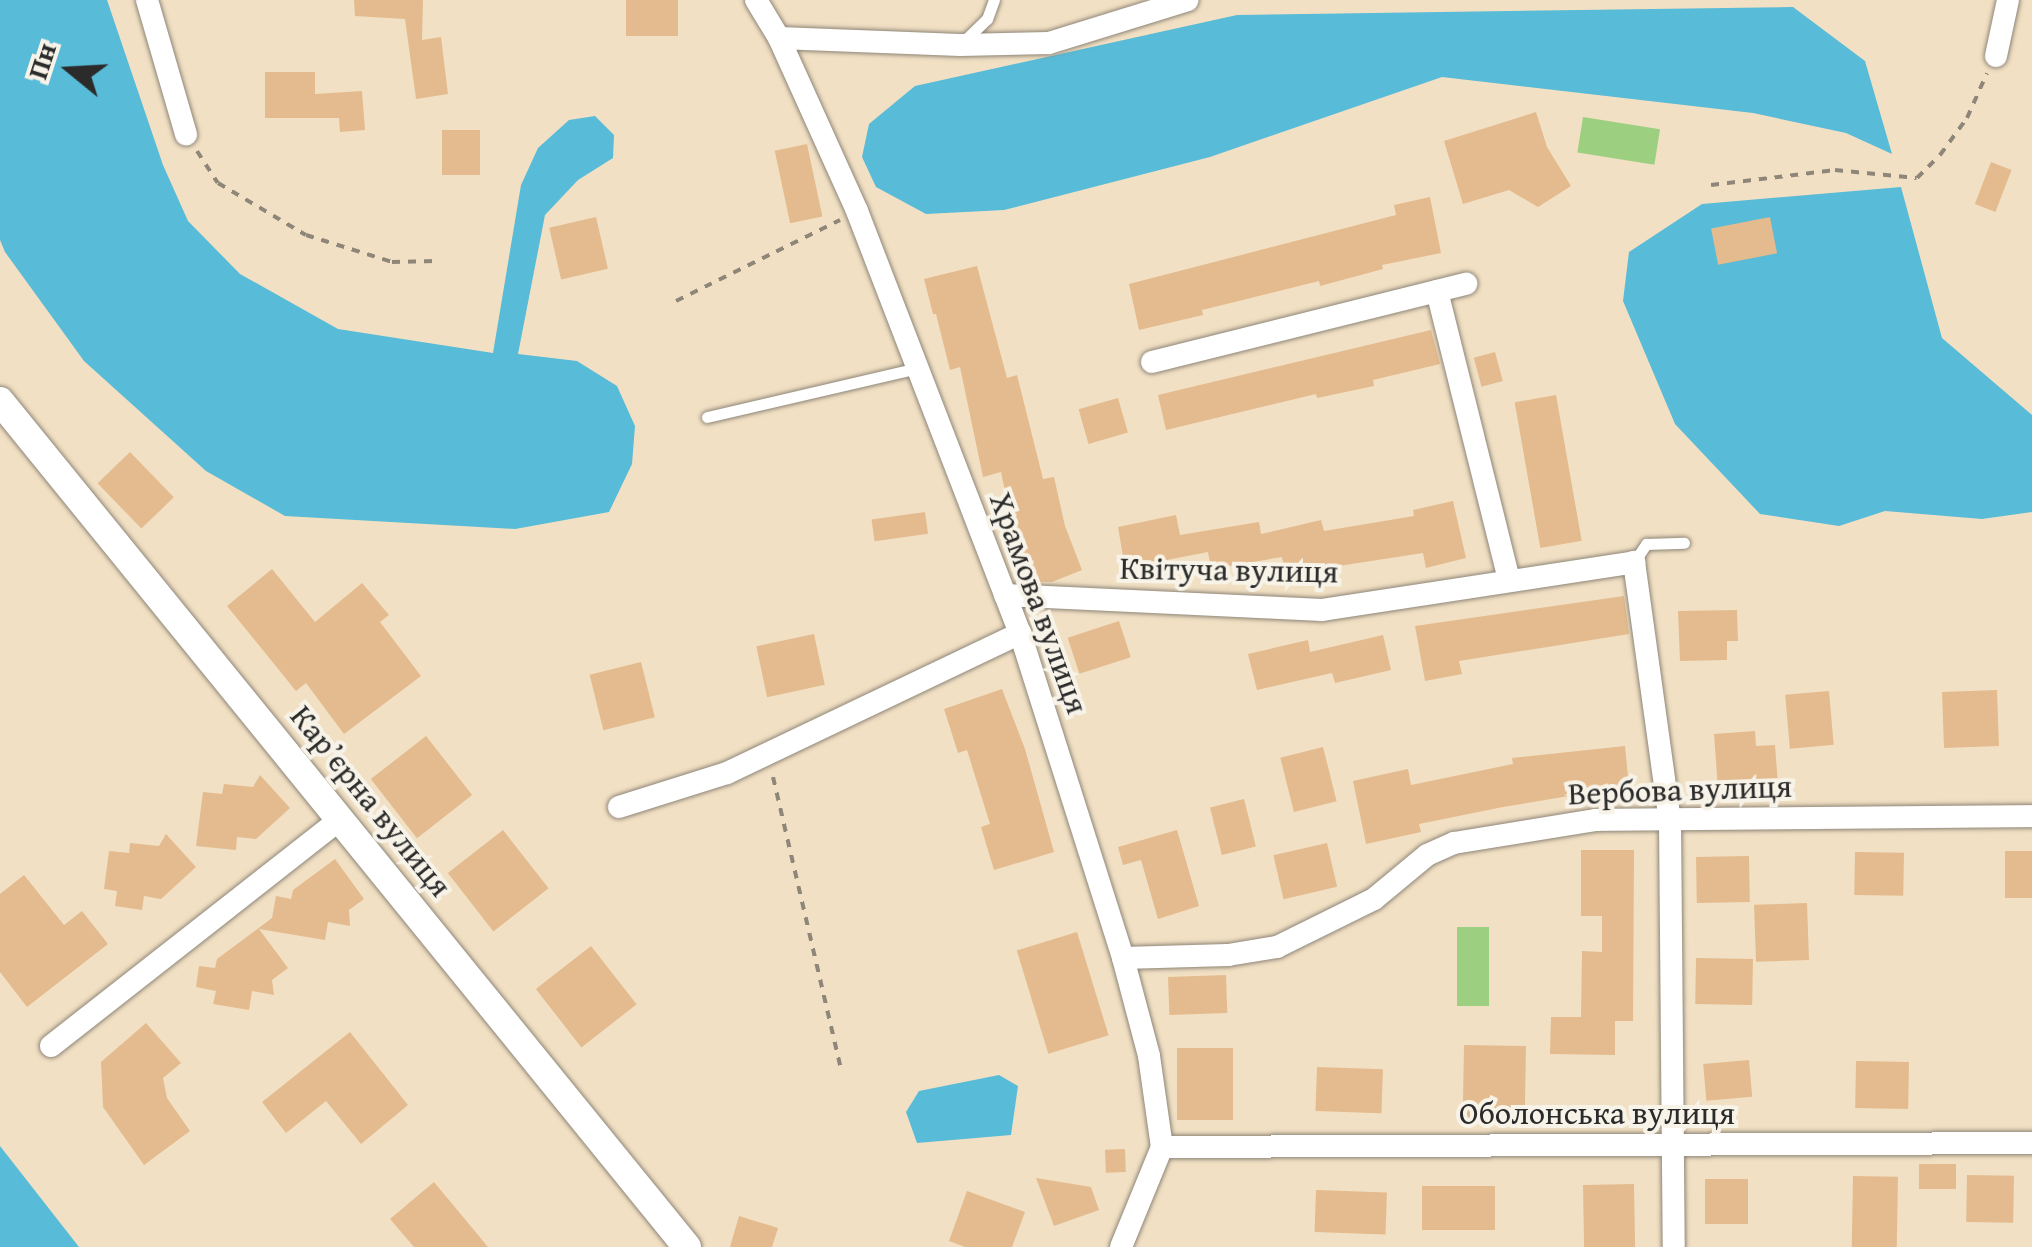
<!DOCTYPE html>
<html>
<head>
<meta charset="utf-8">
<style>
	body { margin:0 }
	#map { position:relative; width:2032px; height:1247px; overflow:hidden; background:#f2e0c4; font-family:"Gentium Book Plus",serif }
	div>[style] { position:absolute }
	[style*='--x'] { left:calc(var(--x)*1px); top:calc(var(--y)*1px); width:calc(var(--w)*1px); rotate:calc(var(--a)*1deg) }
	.green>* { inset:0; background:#9cd080; transform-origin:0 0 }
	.water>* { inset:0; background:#58bbd7 }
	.building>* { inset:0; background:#e3bb8e; transform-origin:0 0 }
	.path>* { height:4px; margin-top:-2px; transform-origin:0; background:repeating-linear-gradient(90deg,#8e8678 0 8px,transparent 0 16px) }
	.roads { filter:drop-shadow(0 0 2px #8e8678) drop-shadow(0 0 2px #8e8678) }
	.service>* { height:11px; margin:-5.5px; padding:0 5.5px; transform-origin:5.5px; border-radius:5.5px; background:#fff }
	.minor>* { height:22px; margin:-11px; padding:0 11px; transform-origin:11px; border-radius:11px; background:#fff }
	.tertiary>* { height:28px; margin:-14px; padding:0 14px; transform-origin:14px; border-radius:14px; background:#fff }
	span { translate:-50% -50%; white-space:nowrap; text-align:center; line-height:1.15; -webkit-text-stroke:8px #f7f3e8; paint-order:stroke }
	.street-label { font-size:32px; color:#2b2b2b }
	.north { position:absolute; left:20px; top:20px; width:100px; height:100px; -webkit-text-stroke:8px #f7f3e8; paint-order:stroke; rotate:288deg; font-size:28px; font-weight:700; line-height:40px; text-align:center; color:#2b2b2b }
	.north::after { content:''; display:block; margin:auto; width:35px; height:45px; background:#2b2b2b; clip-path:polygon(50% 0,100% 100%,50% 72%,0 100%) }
</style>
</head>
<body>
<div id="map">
	<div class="green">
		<div style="left:1583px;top:117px;width:78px;height:36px;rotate:9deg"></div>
		<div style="left:1457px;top:927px;width:32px;height:79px"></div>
	</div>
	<div class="water">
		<div style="clip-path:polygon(0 0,107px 0,163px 165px,188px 221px,240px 274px,338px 329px,493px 353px,521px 185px,538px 148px,569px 120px,595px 116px,614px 135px,613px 158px,578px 180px,545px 215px,518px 354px,577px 361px,617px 386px,635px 426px,632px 464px,609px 512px,515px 529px,285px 516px,206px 471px,84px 361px,5px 252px,0 240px)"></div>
		<div style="clip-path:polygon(1793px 7px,1865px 61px,1892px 154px,1846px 133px,1753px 113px,1442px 77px,1210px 157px,1004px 210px,926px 214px,876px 187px,862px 157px,869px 124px,915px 86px,1237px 15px)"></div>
		<div style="clip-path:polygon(1901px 187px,1942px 338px,2032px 415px,2032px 512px,1982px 519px,1885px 511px,1839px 526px,1760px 514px,1675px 424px,1623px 301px,1629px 252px,1702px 204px)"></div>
		<div style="clip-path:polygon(999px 1075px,1018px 1086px,1011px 1135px,917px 1143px,906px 1112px,919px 1091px)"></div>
		<div style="clip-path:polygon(0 1146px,79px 1247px,0 1247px)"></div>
	</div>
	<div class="building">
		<div style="clip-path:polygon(354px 0,423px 0,422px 40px,441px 37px,448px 94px,416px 99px,405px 19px,355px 16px)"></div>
		<div style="left:626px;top:0;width:52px;height:36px"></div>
		<div style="clip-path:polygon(265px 72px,315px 72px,315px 94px,362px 91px,365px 130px,340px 132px,339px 118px,265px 118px)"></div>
		<div style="clip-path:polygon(1536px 112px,1547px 147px,1571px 186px,1538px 207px,1509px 190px,1463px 204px,1444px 141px)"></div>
		<div style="left:442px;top:130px;width:38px;height:45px"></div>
		<div style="left:807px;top:144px;width:74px;height:33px;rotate:78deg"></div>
		<div style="left:1991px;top:162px;width:22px;height:45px;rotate:21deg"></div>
		<div style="clip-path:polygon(1430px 197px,1441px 253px,1382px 265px,1383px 269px,1320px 286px,1319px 281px,1202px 310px,1203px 315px,1139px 330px,1129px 284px,1396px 215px,1394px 205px)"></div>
		<div style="left:596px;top:217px;width:53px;height:48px;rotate:77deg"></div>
		<div style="left:1770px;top:217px;width:37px;height:60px;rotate:79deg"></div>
		<div style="clip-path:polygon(977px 266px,1007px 378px,1017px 375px,1043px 479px,1054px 477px,1065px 526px,1082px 570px,1052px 582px,1023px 581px,1012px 554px,1018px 552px,1001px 472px,983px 477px,960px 367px,950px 370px,936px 314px,933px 314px,924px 279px)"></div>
		<div style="clip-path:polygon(1431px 330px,1440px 364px,1373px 380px,1374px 386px,1317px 398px,1316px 394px,1166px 430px,1158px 395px)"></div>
		<div style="left:1495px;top:352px;width:30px;height:22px;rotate:75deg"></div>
		<div style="left:1556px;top:395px;width:148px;height:42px;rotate:80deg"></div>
		<div style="left:1118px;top:398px;width:36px;height:41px;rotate:74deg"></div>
		<div style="left:130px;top:452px;width:63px;height:45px;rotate:46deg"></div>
		<div style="clip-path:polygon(1453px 501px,1466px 558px,1426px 568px,1423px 553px,1332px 567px,1333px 574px,1288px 585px,1282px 557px,1211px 569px,1208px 552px,1125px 568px,1118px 527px,1176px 515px,1180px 535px,1259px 522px,1261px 534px,1321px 520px,1324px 531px,1414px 516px,1413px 510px)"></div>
		<div style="left:925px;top:512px;width:22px;height:54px;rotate:82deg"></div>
		<div style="clip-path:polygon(272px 569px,315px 622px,362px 583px,389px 615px,380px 622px,421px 676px,344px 734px,306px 683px,296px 691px,227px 606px)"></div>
		<div style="clip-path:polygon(1624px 596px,1629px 634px,1459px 661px,1462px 674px,1425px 681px,1415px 626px)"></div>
		<div style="clip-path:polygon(1737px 610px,1738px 641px,1727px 641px,1727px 660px,1680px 661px,1678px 611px)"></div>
		<div style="left:1119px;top:621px;width:38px;height:54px;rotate:72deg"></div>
		<div style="left:814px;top:634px;width:52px;height:59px;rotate:78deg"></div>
		<div style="clip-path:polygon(1383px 635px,1391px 670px,1335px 683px,1332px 673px,1257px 690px,1248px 654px,1308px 640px,1310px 652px)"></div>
		<div style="left:641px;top:662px;width:57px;height:53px;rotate:76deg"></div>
		<div style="clip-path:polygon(1002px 689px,1025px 749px,1054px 852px,994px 870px,981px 827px,990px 824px,967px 750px,958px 753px,944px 709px)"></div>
		<div style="left:1997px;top:690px;width:56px;height:55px;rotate:88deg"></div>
		<div style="left:1829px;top:691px;width:54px;height:44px;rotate:85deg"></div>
		<div style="clip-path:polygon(1755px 731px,1756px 746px,1775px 745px,1778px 785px,1718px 789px,1714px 734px)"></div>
		<div style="left:426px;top:736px;width:75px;height:70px;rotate:52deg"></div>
		<div style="clip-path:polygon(1625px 746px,1630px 797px,1594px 801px,1593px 792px,1503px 807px,1419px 824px,1421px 832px,1366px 844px,1353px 781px,1408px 769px,1411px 785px,1513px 764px,1512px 758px)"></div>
		<div style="left:1323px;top:747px;width:56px;height:44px;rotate:76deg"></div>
		<div style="clip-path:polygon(260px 775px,290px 808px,256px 839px,237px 837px,236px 850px,196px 846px,203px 792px,222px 794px,224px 784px,253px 787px)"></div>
		<div style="left:1244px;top:799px;width:49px;height:35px;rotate:76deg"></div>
		<div style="left:503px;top:830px;width:74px;height:70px;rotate:52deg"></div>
		<div style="clip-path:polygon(1177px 830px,1199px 906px,1158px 919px,1141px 860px,1123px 865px,1118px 847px)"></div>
		<div style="clip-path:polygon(166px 834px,196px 867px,161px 899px,144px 896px,142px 910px,115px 906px,117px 891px,104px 889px,109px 851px,129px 853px,130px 843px,159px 846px)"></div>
		<div style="left:1327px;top:843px;width:45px;height:55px;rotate:77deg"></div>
		<div style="clip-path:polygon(1581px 850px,1634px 850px,1633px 1021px,1615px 1021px,1615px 1055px,1550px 1054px,1551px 1017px,1581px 1017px,1582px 951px,1602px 952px,1602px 916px,1581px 916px)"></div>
		<div style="left:2005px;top:851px;width:27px;height:47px"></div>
		<div style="left:1855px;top:852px;width:49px;height:43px;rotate:1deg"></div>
		<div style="left:1749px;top:856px;width:46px;height:53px;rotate:89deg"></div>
		<div style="clip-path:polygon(335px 859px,364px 899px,349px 910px,350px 926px,328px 922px,325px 940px,259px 929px,288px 968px,272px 980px,274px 995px,252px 991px,249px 1010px,213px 1004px,216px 991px,196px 987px,199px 966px,215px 968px,217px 959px,272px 918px,276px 896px,291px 899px,293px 890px)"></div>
		<div style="clip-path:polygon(24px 875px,64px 925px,82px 911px,108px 944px,27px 1007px,0 972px,0 894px)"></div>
		<div style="left:1807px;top:903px;width:57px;height:53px;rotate:88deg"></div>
		<div style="left:1077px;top:932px;width:108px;height:63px;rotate:73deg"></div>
		<div style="left:591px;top:946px;width:74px;height:70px;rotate:52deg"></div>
		<div style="left:1696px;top:958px;width:57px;height:46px;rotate:1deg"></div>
		<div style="left:1226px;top:975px;width:38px;height:58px;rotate:88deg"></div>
		<div style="clip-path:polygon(146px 1023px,181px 1063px,163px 1078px,167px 1098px,190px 1131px,144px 1165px,103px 1107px,101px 1062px)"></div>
		<div style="clip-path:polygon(350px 1032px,408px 1105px,361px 1144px,326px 1101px,286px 1133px,262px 1102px)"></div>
		<div style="left:1464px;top:1045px;width:62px;height:73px;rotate:1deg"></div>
		<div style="left:1177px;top:1048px;width:56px;height:72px"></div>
		<div style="left:1749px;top:1060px;width:37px;height:46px;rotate:85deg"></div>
		<div style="left:1856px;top:1061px;width:53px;height:47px;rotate:1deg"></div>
		<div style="left:1317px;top:1067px;width:66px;height:44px;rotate:2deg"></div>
		<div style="left:1125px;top:1149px;width:23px;height:20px;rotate:88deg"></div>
		<div style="left:1919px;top:1164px;width:37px;height:25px"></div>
		<div style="left:1967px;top:1175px;width:47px;height:47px;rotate:1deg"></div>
		<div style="left:1853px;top:1176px;width:45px;height:71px;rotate:1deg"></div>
		<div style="clip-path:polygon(1036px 1178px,1091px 1187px,1099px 1210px,1054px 1226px)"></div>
		<div style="left:1705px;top:1179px;width:43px;height:45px"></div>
		<div style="clip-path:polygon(434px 1182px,488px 1247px,414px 1247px,390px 1219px)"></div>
		<div style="left:1634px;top:1184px;width:63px;height:51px;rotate:89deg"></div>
		<div style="left:1422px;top:1186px;width:73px;height:44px"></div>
		<div style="left:1316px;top:1190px;width:71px;height:42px;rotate:2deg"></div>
		<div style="clip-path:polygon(967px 1191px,1025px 1212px,1012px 1247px,965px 1247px,949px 1241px)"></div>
		<div style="clip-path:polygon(739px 1216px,778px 1228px,772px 1247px,730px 1247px)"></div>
	</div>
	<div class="path">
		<div style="--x:197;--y:151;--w:38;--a:57"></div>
		<div style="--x:218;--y:183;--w:102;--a:30.6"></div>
		<div style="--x:306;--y:235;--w:90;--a:17.4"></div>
		<div style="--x:392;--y:262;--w:45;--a:-1.3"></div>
		<div style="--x:1711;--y:185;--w:125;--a:-6.9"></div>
		<div style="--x:1835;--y:170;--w:82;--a:5.6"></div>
		<div style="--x:1917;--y:178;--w:33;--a:-45"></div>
		<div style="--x:1940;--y:155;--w:46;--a:-53.9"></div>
		<div style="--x:1967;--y:118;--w:49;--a:-66"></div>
		<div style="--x:676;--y:301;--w:183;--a:-26.3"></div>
		<div style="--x:773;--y:777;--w:297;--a:76.9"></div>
	</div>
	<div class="roads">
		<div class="service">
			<div style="--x:963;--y:42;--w:33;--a:-44"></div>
			<div style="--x:987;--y:19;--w:20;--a:-70"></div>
			<div style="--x:707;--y:417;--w:217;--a:-13.1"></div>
			<div style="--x:1634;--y:562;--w:22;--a:-56"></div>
			<div style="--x:1646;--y:544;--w:38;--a:-2"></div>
		</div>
		<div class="minor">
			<div style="--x:147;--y:0;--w:140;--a:73.8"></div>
			<div style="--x:756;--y:0;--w:44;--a:58.8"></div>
			<div style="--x:779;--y:38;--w:190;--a:65.7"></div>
			<div style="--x:857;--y:211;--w:452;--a:68.9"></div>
			<div style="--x:1020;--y:633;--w:341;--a:72.4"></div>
			<div style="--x:1123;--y:958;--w:101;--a:75.1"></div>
			<div style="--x:1149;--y:1056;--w:92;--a:81.9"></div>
			<div style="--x:1162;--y:1147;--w:108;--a:112.3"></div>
			<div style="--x:779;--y:38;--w:181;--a:2.2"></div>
			<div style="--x:960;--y:45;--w:89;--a:-1.3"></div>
			<div style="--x:1049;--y:43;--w:145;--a:-17.2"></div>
			<div style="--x:1996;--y:56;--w:57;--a:-77.9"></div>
			<div style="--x:1437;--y:291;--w:297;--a:76"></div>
			<div style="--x:1152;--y:362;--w:324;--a:-14"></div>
			<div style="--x:1005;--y:595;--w:317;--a:2.7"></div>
			<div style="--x:1322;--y:610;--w:316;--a:-8.7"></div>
			<div style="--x:1634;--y:562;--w:260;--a:82.1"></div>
			<div style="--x:1670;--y:820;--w:427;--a:89.5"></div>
			<div style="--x:619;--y:807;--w:113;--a:-17.5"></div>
			<div style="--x:727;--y:773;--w:325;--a:-25.5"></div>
			<div style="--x:1123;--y:958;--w:105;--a:-1.6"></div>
			<div style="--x:1228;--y:955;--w:50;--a:-9.3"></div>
			<div style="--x:1277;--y:947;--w:108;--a:-26.3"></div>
			<div style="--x:1374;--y:899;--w:69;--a:-39.7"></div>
			<div style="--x:1427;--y:855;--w:30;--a:-24"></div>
			<div style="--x:1454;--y:843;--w:144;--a:-9.2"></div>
			<div style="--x:1596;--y:820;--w:436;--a:-0.5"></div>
			<div style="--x:51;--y:1046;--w:368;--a:-38.1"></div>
			<div style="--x:1162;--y:1147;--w:870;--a:-0.26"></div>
		</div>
		<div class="tertiary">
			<div style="--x:0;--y:401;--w:1090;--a:50.92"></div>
		</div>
	</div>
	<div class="street-label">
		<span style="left:1229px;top:570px;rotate:1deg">Квітуча вулиця</span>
		<span style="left:1039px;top:603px;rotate:70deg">Храмова вулиця</span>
		<span style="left:1680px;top:790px;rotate:-2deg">Вербова вулиця</span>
		<span style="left:371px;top:801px;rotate:51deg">Карʼєрна вулиця</span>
		<span style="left:1597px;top:1113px">Оболонська вулиця</span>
	</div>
	<div class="north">Пн</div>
</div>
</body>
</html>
